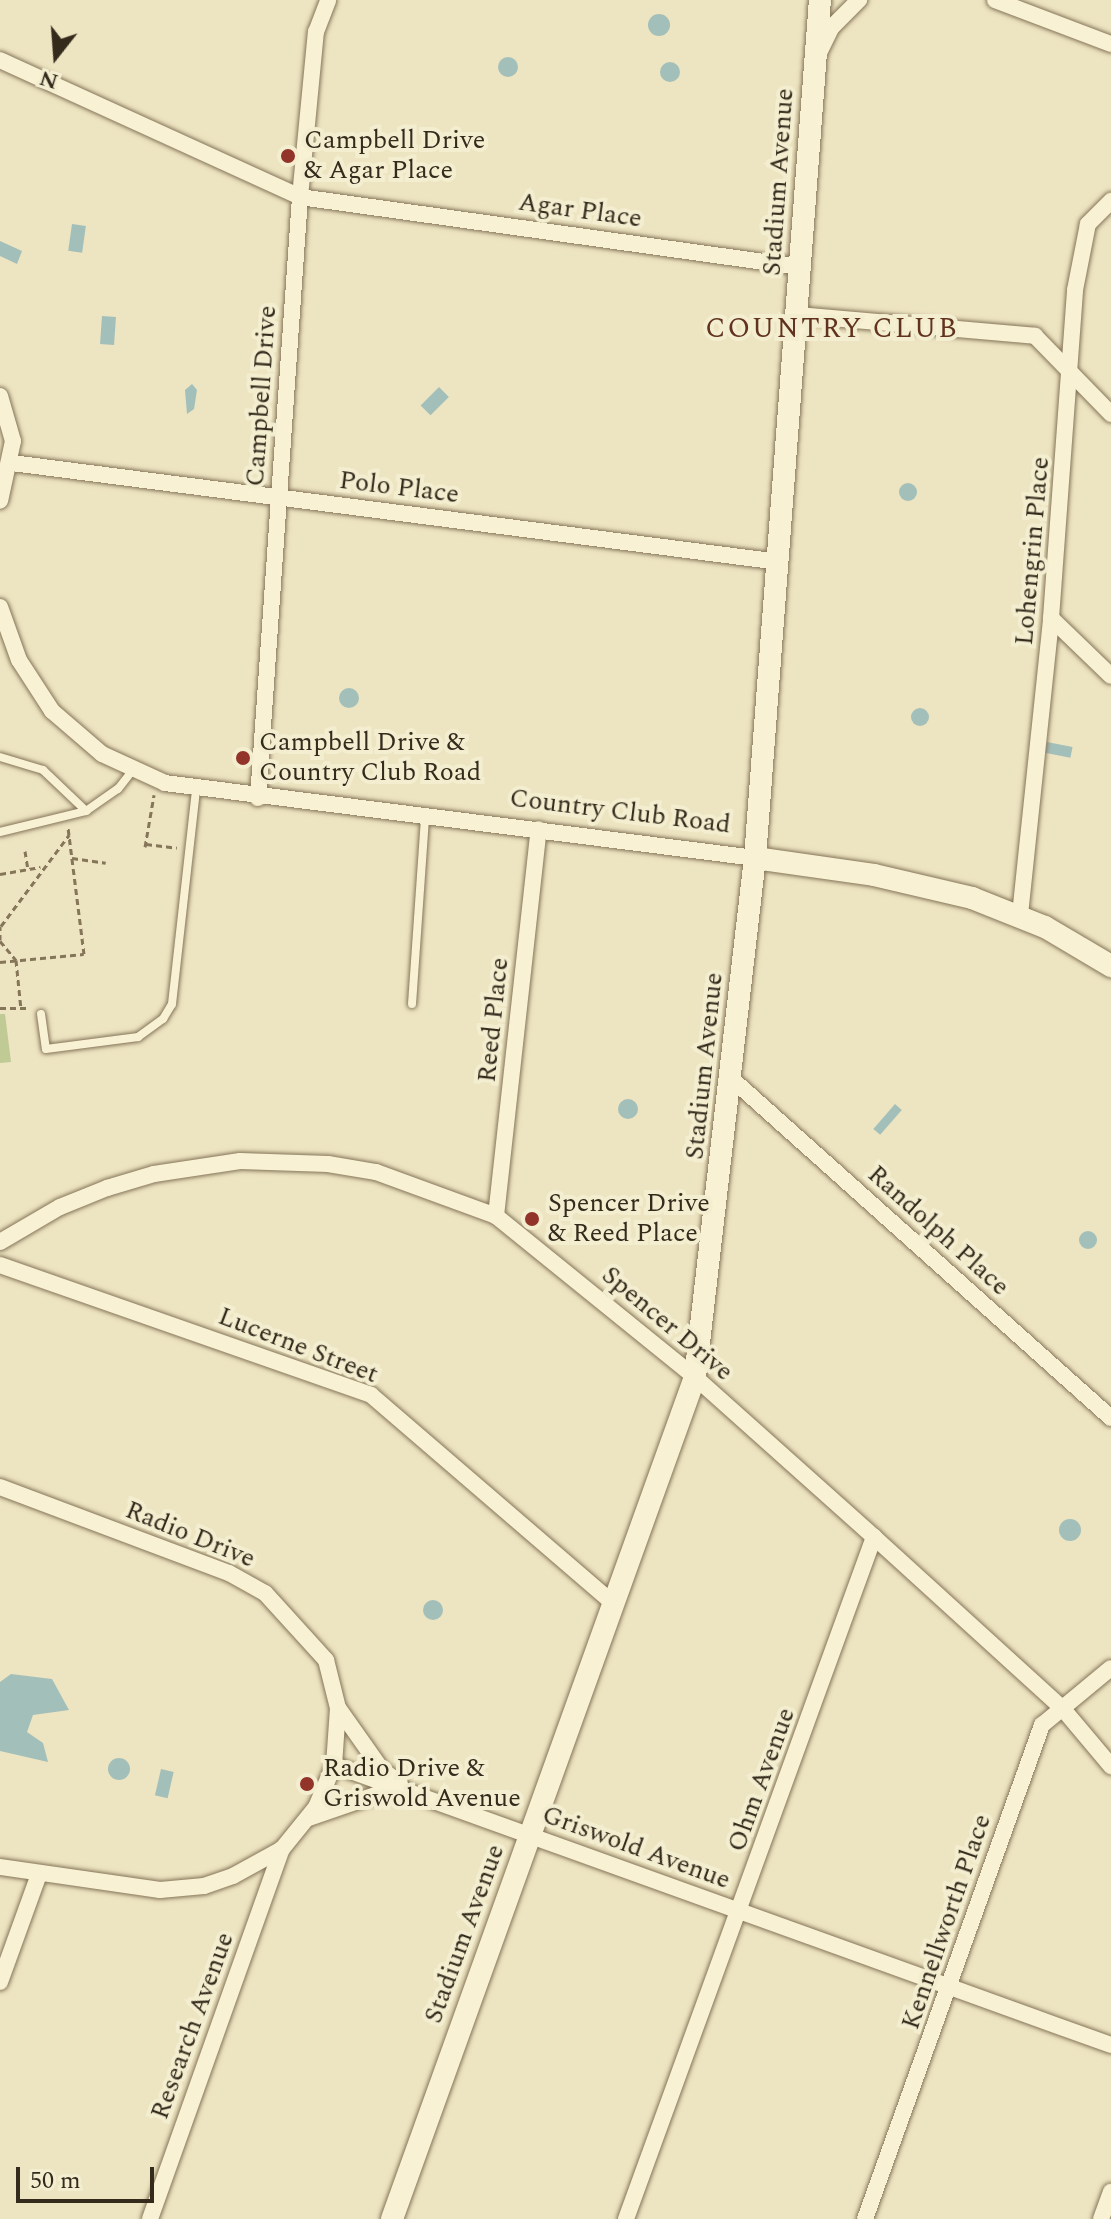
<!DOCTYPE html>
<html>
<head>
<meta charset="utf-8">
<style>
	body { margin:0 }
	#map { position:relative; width:1111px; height:2219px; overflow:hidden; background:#ede4c1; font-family:Spectral,serif }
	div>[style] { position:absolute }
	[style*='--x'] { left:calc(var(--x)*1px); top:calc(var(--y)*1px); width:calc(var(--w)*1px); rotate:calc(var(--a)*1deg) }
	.green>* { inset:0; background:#bfca95 }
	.water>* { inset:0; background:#a3bfba; transform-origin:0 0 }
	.round { border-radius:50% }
	.path>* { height:3px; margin-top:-1.5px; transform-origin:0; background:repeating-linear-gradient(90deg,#857559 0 6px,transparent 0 10px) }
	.roads { filter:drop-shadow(0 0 2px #857559) drop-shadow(0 0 2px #857559) }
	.lane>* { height:8px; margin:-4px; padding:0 4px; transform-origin:4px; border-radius:4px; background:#f8f1d3 }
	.street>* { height:16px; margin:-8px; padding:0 8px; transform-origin:8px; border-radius:8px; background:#f8f1d3 }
	.secondary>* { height:22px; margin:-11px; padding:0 11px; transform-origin:11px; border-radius:11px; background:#f8f1d3 }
	.dots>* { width:22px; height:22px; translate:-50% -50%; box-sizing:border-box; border:4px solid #f4eed0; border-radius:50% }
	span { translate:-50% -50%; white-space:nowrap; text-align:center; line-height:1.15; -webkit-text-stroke:8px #f4eed0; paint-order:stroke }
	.poi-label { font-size:26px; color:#352b1d }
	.left { translate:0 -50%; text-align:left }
	.street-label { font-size:26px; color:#352b1d }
	.neighbourhood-label { font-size:28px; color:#61321d; letter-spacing:2px }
	.north { position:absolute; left:16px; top:16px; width:80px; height:80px; -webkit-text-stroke:6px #f4eed0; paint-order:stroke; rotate:197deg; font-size:22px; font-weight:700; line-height:32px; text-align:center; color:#352b1d }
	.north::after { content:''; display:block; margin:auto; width:28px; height:36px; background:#352b1d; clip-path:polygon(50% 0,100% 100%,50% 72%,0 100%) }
	.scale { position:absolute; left:16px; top:2167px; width:138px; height:36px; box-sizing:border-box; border:4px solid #352b1d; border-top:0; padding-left:10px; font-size:24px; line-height:28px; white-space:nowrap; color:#352b1d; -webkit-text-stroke:6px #f4eed0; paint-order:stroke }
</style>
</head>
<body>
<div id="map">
	<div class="green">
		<div style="clip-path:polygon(0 1014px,5px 1014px,11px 1062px,0 1063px)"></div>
	</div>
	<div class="water">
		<div class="round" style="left:648px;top:14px;width:22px;height:22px"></div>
		<div class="round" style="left:498px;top:57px;width:20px;height:20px"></div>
		<div class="round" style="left:660px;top:62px;width:20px;height:20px"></div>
		<div style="left:72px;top:224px;width:14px;height:27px;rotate:8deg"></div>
		<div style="clip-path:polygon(0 241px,22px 251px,17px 264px,0 256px)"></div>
		<div style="left:102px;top:316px;width:14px;height:28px;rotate:4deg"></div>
		<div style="clip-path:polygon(192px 384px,197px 390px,194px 409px,187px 414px,185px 390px)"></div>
		<div style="left:439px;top:387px;width:14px;height:26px;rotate:45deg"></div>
		<div class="round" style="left:899px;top:483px;width:18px;height:18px"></div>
		<div class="round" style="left:339px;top:688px;width:20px;height:20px"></div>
		<div class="round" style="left:911px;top:708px;width:18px;height:18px"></div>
		<div style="left:1047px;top:742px;width:26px;height:11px;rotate:11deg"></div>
		<div class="round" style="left:618px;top:1099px;width:20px;height:20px"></div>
		<div style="left:895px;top:1104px;width:9px;height:33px;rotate:41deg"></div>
		<div class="round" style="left:1079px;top:1231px;width:18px;height:18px"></div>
		<div class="round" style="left:1059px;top:1519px;width:22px;height:22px"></div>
		<div class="round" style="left:423px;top:1600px;width:20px;height:20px"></div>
		<div style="clip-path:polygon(11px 1674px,52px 1679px,69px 1710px,33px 1715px,27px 1732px,43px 1743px,48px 1762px,0 1751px,0 1682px)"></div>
		<div class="round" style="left:108px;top:1758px;width:22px;height:22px"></div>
		<div style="left:161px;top:1769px;width:13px;height:27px;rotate:13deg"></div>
	</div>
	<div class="path">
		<div style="--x:146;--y:844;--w:31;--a:7"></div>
		<div style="--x:145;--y:847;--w:53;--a:-80.2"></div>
		<div style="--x:25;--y:851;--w:18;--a:81"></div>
		<div style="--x:72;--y:858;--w:34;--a:8"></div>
		<div style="--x:0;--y:874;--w:41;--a:-9.9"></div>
		<div style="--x:1;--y:926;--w:114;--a:-53.2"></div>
		<div style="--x:0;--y:940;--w:14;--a:-90"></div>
		<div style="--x:0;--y:941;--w:25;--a:50"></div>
		<div style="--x:16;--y:960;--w:49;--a:84.2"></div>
		<div style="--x:0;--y:962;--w:84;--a:-5.4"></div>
		<div style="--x:84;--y:954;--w:128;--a:-97.2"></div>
		<div style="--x:0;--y:1008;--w:28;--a:0"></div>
	</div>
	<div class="roads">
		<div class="lane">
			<div style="--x:0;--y:757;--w:45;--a:16.8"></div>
			<div style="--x:43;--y:770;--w:59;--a:43.6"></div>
			<div style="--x:0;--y:832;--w:89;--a:-13.7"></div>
			<div style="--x:86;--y:811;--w:39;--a:-35"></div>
			<div style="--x:118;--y:789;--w:23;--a:-52"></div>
			<div style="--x:412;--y:1004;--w:188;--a:-86"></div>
			<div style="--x:41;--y:1014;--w:35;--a:82"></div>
			<div style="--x:46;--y:1049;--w:93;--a:-7.4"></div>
			<div style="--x:138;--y:1037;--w:31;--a:-36"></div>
			<div style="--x:163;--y:1019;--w:17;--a:-59"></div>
			<div style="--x:172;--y:1004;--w:215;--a:-83.6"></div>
		</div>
		<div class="street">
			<div style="--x:995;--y:0;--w:124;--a:20.8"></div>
			<div style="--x:820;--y:51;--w:25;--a:-64"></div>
			<div style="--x:831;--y:28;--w:40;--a:-45"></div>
			<div style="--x:0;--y:60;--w:330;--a:24.5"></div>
			<div style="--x:300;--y:197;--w:505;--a:7.97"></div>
			<div style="--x:797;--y:315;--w:239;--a:5"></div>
			<div style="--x:1035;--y:336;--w:109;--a:45.7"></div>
			<div style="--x:0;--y:396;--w:47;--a:73.9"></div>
			<div style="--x:13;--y:441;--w:61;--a:102.2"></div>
			<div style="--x:12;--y:463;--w:773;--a:7.35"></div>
			<div style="--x:0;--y:607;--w:56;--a:70.3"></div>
			<div style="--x:19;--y:660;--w:61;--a:57.1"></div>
			<div style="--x:52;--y:711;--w:66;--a:40.7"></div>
			<div style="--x:102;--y:754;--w:69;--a:24.7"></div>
			<div style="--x:165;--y:783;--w:595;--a:7.24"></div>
			<div style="--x:1051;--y:618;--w:83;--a:44"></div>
			<div style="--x:258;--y:798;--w:602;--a:-86"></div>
			<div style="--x:300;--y:197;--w:166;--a:-84.5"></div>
			<div style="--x:316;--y:32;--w:34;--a:-69"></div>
			<div style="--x:1020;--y:915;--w:299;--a:-84"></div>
			<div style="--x:1051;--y:618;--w:329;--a:-85.8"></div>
			<div style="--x:1075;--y:290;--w:67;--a:-78.9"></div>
			<div style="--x:1088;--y:224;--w:33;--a:-45"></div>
			<div style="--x:733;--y:1080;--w:507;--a:41.8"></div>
			<div style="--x:496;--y:1216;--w:389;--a:-83.7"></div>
			<div style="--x:0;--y:1242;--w:69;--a:-30.3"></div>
			<div style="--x:60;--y:1207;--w:51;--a:-22"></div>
			<div style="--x:107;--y:1188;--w:49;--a:-16.6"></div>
			<div style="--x:154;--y:1174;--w:87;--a:-8.6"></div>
			<div style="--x:240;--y:1161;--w:88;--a:2"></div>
			<div style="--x:328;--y:1164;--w:49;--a:9.5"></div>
			<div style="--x:376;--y:1172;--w:128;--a:20.1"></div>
			<div style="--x:496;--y:1216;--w:256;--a:39"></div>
			<div style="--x:695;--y:1377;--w:240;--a:41.8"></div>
			<div style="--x:874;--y:1537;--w:256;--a:42.3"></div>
			<div style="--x:1063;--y:1709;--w:75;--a:49.9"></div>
			<div style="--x:0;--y:1265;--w:393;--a:19.3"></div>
			<div style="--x:371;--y:1395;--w:319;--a:40.7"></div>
			<div style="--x:0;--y:1487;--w:245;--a:20.6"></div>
			<div style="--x:229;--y:1573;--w:41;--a:29.1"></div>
			<div style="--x:265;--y:1593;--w:91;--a:47.7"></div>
			<div style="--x:326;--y:1660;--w:49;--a:76"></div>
			<div style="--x:338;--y:1708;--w:57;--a:94"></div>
			<div style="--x:334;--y:1765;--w:46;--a:113.2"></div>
			<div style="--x:316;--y:1807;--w:54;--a:129"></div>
			<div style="--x:282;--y:1849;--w:56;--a:151.1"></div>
			<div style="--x:233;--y:1876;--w:31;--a:161"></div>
			<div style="--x:204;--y:1886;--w:44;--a:174.8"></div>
			<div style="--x:160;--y:1890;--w:162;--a:-171.8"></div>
			<div style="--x:339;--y:1709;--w:75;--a:54.8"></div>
			<div style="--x:382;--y:1770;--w:22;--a:36"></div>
			<div style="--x:334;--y:1765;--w:826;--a:19.82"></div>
			<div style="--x:309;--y:1818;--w:76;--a:-19.1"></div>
			<div style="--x:381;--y:1793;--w:21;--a:3"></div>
			<div style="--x:0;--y:1982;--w:115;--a:-70.1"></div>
			<div style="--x:150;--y:2219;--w:393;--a:-70.4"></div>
			<div style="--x:626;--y:2219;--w:726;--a:-70.02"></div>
			<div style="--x:865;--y:2219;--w:525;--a:-70.29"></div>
			<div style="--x:1042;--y:1725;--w:89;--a:-39.6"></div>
			<div style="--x:1101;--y:2219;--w:29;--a:-70"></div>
		</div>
		<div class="secondary">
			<div style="--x:755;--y:858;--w:120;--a:8.1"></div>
			<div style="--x:874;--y:875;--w:101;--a:13.2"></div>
			<div style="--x:972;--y:898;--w:79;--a:21.7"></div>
			<div style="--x:1045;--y:927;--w:77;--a:30.6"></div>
			<div style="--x:392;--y:2219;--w:895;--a:-70.21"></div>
			<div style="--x:695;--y:1377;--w:522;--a:-83.41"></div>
			<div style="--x:755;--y:858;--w:860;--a:-85.67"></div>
		</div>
	</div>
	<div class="dots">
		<div style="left:288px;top:156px;background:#93342a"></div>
		<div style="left:243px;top:758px;background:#93342a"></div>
		<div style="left:532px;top:1219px;background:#93342a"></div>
		<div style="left:307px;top:1784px;background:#93342a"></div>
	</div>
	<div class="poi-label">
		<span class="left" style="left:304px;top:156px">Campbell Drive<br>&amp; Agar Place</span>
		<span class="left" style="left:259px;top:758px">Campbell Drive &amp;<br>Country Club Road</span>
		<span class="left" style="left:548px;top:1219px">Spencer Drive<br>&amp; Reed Place</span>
		<span class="left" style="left:323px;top:1784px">Radio Drive &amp;<br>Griswold Avenue</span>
	</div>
	<div class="street-label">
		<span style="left:779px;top:182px;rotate:-86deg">Stadium Avenue</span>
		<span style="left:580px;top:211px;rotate:8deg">Agar Place</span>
		<span style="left:262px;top:396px;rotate:-86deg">Campbell Drive</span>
		<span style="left:399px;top:488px;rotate:7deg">Polo Place</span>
		<span style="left:1033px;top:551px;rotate:-85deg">Lohengrin Place</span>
		<span style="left:620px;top:812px;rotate:7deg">Country Club Road</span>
		<span style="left:494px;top:1020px;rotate:-84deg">Reed Place</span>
		<span style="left:705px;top:1066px;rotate:-84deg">Stadium Avenue</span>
		<span style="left:938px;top:1231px;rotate:42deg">Randolph Place</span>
		<span style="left:667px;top:1324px;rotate:40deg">Spencer Drive</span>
		<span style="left:298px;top:1346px;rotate:21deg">Lucerne Street</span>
		<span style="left:190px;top:1535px;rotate:22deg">Radio Drive</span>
		<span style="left:762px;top:1780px;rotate:-70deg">Ohm Avenue</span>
		<span style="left:636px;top:1848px;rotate:20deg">Griswold Avenue</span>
		<span style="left:947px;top:1922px;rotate:-71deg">Kennellworth Place</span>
		<span style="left:465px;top:1934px;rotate:-70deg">Stadium Avenue</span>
		<span style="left:193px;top:2026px;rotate:-70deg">Research Avenue</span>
	</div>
	<div class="neighbourhood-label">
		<span style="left:832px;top:329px">COUNTRY CLUB</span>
	</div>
	<div class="north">N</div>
	<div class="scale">50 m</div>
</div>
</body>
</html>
